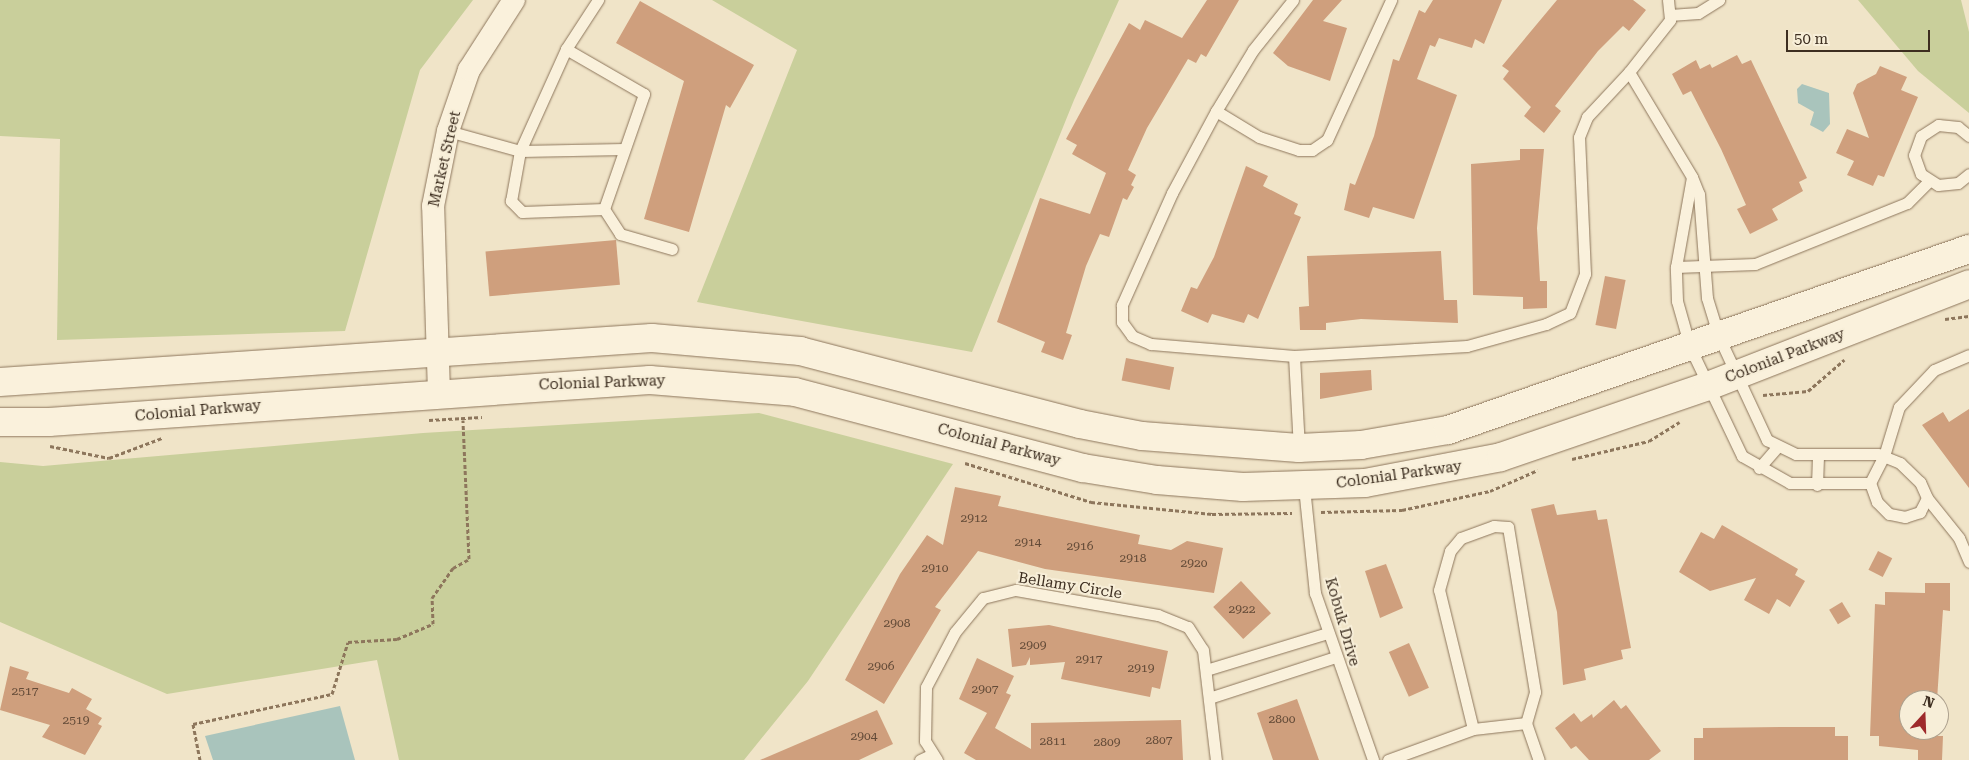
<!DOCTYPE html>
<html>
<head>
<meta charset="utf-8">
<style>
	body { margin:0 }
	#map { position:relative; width:1969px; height:760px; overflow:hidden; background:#f0e4c8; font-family:"Roboto Serif",serif }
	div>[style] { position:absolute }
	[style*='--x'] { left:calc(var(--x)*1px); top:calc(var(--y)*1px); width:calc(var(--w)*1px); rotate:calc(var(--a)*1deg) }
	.green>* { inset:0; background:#c9cf9b }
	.water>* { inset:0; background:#a9c4bc }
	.building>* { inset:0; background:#cf9f7d; transform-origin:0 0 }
	.path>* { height:3px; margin-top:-1.5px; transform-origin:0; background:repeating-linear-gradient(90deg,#8d765c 0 4px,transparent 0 6.5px) }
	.roads { filter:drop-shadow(0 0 1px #8d765c) drop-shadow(0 0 1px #8d765c) }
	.lane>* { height:11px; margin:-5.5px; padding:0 5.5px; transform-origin:5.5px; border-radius:5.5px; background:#faf1dc }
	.street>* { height:22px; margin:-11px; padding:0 11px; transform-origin:11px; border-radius:11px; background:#faf1dc }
	.secondary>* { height:28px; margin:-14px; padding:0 14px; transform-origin:14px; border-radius:14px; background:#faf1dc }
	span { translate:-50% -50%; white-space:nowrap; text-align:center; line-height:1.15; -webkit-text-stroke:4px #f7eed8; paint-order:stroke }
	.number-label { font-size:12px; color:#624a37 }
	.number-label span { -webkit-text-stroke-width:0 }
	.street-label { font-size:15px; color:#3d2e20 }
	.north { position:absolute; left:1899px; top:690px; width:50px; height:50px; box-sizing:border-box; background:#f7eed8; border:1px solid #ada18e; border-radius:50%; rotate:20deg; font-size:14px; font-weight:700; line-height:20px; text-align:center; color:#3d2e20 }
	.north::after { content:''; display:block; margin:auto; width:18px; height:22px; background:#9e2a2b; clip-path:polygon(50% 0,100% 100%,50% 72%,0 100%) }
	.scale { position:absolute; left:1786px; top:30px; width:144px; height:22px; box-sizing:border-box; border:2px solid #3d2e20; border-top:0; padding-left:6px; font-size:15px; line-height:18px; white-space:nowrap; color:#3d2e20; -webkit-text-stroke:4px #f7eed8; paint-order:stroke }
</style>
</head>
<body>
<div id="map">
	<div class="green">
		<div style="clip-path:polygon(0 0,473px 0,420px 70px,345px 331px,57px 340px,60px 139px,0 136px)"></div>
		<div style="clip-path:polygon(712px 0,1119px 0,1074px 100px,972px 352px,697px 302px,797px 50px)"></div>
		<div style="clip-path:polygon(1858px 0,1961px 0,1969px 32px,1969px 113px,1918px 71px)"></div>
		<div style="clip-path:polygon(759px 413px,953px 464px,808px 681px,744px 760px,399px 760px,377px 660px,167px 694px,0 622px,0 462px,43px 466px,423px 433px)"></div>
	</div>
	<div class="water">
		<div style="clip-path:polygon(1802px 84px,1829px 93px,1830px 124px,1823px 132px,1810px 125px,1814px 112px,1798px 103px,1797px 89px)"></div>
		<div style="clip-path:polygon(340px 706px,355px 760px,213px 760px,205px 736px)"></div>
	</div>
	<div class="building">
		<div style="clip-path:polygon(1207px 0,1239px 0,1206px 57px,1201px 54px,1196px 63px,1188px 59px,1147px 128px,1128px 170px,1136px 175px,1131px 185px,1134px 187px,1127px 200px,1123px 198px,1109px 237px,1100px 234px,1086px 266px,1066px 333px,1072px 335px,1063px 360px,1041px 352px,1045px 342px,997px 322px,1040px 198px,1090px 214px,1106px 173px,1072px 154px,1077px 145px,1066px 139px,1129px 23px,1140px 30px,1145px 20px,1182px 38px)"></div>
		<div style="clip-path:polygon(1313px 0,1342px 0,1323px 21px,1347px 28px,1330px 81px,1288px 66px,1273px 53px)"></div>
		<div style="clip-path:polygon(1433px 0,1502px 0,1484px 44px,1475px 39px,1472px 48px,1439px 38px,1435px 47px,1430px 45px,1417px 79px,1457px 95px,1414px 219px,1373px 207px,1369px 218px,1344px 210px,1350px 183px,1355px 185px,1374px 136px,1393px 59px,1399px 61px,1419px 10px,1425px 13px)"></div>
		<div style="clip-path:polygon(1557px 0,1633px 0,1646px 10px,1629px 31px,1623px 26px,1598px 51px,1555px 106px,1561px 111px,1544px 133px,1524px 116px,1531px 107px,1503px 79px,1509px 71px,1502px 66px)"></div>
		<div style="clip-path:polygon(640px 1px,754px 65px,730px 108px,726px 105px,689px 232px,644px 219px,684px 81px,616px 43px)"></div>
		<div style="clip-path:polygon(1737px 55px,1742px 64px,1751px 60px,1807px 178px,1799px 182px,1803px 191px,1772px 209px,1778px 220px,1750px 234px,1737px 209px,1746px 205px,1721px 149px,1691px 91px,1683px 95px,1672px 74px,1696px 60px,1700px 69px,1710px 64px,1712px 68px)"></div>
		<div style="clip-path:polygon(1880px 66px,1907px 77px,1901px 90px,1918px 97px,1884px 177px,1878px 175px,1873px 186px,1847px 175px,1854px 161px,1836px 153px,1847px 129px,1869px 138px,1853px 93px,1857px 84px,1876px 74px)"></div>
		<div style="clip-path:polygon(1520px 149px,1544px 149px,1537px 228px,1540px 281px,1547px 281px,1547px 308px,1523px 309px,1523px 297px,1473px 295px,1471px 164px,1520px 160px)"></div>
		<div style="clip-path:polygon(1246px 166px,1268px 176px,1263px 186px,1298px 204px,1294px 214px,1301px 217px,1258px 319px,1248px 314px,1244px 323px,1212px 314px,1208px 323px,1181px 311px,1191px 287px,1197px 289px,1214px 257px)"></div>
		<div style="left:616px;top:240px;width:45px;height:131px;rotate:85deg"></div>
		<div style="clip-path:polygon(1441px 251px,1444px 300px,1457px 300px,1458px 323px,1361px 319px,1326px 323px,1326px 330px,1300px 330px,1299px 307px,1309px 306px,1307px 256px)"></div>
		<div style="left:1605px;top:276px;width:21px;height:50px;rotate:11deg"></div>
		<div style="left:1126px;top:358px;width:49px;height:23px;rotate:11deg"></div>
		<div style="clip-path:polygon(1371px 370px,1372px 390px,1320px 399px,1320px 373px)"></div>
		<div style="clip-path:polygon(1969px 409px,1969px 488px,1922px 425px,1943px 412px,1949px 422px)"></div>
		<div style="clip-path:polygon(955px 487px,1001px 496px,998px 506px,1140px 535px,1138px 544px,1171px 550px,1187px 541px,1223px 548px,1214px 593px,1045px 569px,978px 551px,935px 607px,941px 610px,884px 704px,845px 680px,900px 574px,927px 535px,943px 545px)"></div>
		<div style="clip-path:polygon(1554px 504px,1557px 515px,1596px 510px,1598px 520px,1607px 519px,1631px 648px,1621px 650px,1623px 659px,1584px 669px,1586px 680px,1563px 685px,1557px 612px,1531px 509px)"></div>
		<div style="clip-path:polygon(1722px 525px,1798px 569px,1795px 575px,1805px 581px,1790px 607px,1777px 599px,1769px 614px,1744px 600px,1756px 578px,1710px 591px,1679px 572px,1701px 532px,1714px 539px)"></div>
		<div style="left:1878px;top:551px;width:16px;height:21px;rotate:27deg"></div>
		<div style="clip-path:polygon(1386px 564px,1403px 608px,1380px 618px,1365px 571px)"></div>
		<div style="left:1241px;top:581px;width:44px;height:38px;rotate:47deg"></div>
		<div style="clip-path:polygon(1925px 583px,1950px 583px,1950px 611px,1943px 610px,1937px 700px,1909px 700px,1909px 730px,1938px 730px,1937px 736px,1943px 736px,1942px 760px,1918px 760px,1918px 750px,1879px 746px,1879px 736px,1870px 736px,1875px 604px,1885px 605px,1885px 592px,1925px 593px)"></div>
		<div style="left:1842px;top:602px;width:17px;height:15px;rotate:59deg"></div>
		<div style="clip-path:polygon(1049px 625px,1168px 651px,1160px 689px,1152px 687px,1150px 697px,1061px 679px,1065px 662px,1030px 665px,1030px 657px,1026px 665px,1012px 667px,1008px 629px)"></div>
		<div style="left:1409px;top:643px;width:49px;height:22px;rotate:66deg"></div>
		<div style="clip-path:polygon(977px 658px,1014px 676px,1006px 693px,1011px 695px,995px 728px,1031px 749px,1031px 723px,1181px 720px,1183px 760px,976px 760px,964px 753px,987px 713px,959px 699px)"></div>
		<div style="clip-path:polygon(10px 666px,29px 672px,26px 679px,69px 693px,72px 688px,92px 699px,86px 709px,102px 718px,98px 724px,102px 726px,85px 755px,42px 737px,50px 725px,0 710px)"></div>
		<div style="clip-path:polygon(1297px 699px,1319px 760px,1273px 760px,1257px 713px)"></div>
		<div style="clip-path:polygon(1614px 700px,1621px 709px,1626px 705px,1661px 751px,1649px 760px,1589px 760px,1576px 746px,1571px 749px,1555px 728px,1574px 713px,1581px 722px,1592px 714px,1593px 718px)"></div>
		<div style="clip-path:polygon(877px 710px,893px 744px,859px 760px,760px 760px)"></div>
		<div style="clip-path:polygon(1785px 727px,1835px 727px,1835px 736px,1848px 736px,1848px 760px,1694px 760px,1694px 738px,1703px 738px,1703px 728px)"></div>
	</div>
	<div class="path">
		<div style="--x:1945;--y:319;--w:24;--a:-7"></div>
		<div style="--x:1763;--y:395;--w:45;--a:-5.1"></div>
		<div style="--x:1808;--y:391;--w:48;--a:-40.7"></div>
		<div style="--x:429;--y:420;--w:53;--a:-3.2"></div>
		<div style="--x:50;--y:446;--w:60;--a:11.5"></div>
		<div style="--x:109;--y:458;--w:57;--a:-20.7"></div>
		<div style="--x:1572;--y:459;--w:79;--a:-13.2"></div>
		<div style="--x:1649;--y:441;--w:36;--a:-32"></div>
		<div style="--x:965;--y:463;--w:132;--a:17.2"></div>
		<div style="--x:1091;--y:502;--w:122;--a:5.7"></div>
		<div style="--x:1212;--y:514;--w:80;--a:-0.7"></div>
		<div style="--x:1321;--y:512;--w:81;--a:-1.4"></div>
		<div style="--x:1402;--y:510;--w:90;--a:-12.2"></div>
		<div style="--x:1490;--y:491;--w:52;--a:-23.6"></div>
		<div style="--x:200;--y:760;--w:37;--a:-101"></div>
		<div style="--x:193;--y:724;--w:142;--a:-12.2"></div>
		<div style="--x:332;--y:694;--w:54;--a:-72.9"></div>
		<div style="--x:348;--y:642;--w:49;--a:-3.5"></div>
		<div style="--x:397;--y:639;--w:39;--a:-23"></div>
		<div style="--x:433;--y:624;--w:26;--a:-92"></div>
		<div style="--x:432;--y:598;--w:37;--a:-55"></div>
		<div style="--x:453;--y:568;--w:18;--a:-29"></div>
		<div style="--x:469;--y:559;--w:139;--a:-92.5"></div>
	</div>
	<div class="roads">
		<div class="lane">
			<div style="--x:1293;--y:0;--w:64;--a:128.7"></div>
			<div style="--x:1253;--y:50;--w:71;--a:121.2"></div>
			<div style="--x:1216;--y:111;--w:50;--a:31.2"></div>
			<div style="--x:1259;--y:137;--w:42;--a:18"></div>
			<div style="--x:1299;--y:150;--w:13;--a:0"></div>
			<div style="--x:1312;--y:150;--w:18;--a:-34"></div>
			<div style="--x:1327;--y:140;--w:154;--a:-65.4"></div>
			<div style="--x:1668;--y:0;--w:20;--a:84"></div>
			<div style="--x:1670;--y:20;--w:66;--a:128.3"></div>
			<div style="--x:1629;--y:72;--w:122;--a:59"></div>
			<div style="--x:1692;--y:177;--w:18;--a:68"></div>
			<div style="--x:1699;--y:194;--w:104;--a:85.6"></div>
			<div style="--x:1707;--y:298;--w:41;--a:72.9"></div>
			<div style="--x:1719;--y:337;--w:114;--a:65"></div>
			<div style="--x:1767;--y:440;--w:32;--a:26"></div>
			<div style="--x:1796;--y:454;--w:82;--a:0"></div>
			<div style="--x:1878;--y:454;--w:24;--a:22"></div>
			<div style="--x:1900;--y:463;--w:28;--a:44"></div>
			<div style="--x:1920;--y:482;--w:17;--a:66"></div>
			<div style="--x:1927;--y:498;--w:16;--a:117"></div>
			<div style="--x:1920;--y:512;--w:16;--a:162"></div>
			<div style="--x:1905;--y:517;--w:16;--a:-169"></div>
			<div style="--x:1889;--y:514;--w:17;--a:-135"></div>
			<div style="--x:1877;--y:502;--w:20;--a:-110"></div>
			<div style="--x:1870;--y:483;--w:80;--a:180"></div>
			<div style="--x:1790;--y:483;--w:55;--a:-150.6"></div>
			<div style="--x:1742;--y:456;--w:121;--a:-115.5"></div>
			<div style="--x:1690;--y:347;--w:48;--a:-105.8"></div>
			<div style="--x:1677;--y:301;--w:34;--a:-92"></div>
			<div style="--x:1676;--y:267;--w:91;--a:-79.9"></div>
			<div style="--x:1670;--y:15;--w:28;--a:-4"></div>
			<div style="--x:1698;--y:13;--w:25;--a:-32"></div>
			<div style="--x:566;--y:49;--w:90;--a:30"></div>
			<div style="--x:644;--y:94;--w:122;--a:109.2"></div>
			<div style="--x:604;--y:209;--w:82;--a:177.9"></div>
			<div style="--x:522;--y:212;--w:16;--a:-135"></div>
			<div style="--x:511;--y:201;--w:51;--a:-79.8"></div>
			<div style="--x:520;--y:151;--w:112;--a:-65.7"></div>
			<div style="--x:566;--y:49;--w:59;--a:-56.9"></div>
			<div style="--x:1216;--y:111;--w:93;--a:118.2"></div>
			<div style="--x:1172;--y:193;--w:123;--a:114.1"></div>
			<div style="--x:1122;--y:305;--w:17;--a:90"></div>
			<div style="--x:1122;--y:322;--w:17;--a:54"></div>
			<div style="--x:1132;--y:336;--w:21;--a:23"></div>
			<div style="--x:1151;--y:344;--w:144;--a:4.8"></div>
			<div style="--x:1294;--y:356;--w:92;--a:86.9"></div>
			<div style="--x:448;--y:131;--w:75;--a:15.5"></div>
			<div style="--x:520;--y:151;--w:104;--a:-1.1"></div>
			<div style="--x:1969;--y:136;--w:14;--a:-141"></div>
			<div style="--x:1958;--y:127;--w:20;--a:-174"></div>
			<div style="--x:1938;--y:125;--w:20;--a:147"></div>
			<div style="--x:1921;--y:136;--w:20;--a:110"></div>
			<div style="--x:1914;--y:155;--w:20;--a:70"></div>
			<div style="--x:1921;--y:174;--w:20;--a:33"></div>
			<div style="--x:1938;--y:185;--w:20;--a:-6"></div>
			<div style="--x:1958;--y:183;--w:14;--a:-39"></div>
			<div style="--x:604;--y:209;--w:30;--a:57"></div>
			<div style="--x:620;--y:234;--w:54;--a:16.1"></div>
			<div style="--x:1676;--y:267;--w:79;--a:-2.2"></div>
			<div style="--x:1755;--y:264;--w:164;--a:-21.9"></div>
			<div style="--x:1907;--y:203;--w:31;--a:-45"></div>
			<div style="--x:1294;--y:356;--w:173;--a:-3.3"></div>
			<div style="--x:1467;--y:346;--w:82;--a:-15.6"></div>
			<div style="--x:1546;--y:324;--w:26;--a:-25"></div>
			<div style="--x:1570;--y:313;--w:42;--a:-69"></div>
			<div style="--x:1585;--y:274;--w:137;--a:-92.5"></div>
			<div style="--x:1579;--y:137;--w:22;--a:-68"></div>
			<div style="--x:1587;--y:117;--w:62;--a:-47"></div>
			<div style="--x:1759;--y:468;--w:29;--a:-49"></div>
			<div style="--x:1870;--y:483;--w:30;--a:-63"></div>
			<div style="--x:1884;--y:456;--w:51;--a:-73"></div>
			<div style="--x:1899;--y:407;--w:51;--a:-46.6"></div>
			<div style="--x:1934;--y:370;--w:38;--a:-23"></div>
			<div style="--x:1817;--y:485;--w:29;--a:-88"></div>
			<div style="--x:1304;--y:487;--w:107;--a:84.1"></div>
			<div style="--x:1315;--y:593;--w:177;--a:70.8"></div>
			<div style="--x:1927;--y:498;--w:51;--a:51.3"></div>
			<div style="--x:1959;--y:538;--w:26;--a:67"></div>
			<div style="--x:1494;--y:526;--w:14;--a:4"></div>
			<div style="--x:1508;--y:527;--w:167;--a:80.7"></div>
			<div style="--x:1535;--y:692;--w:32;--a:106"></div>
			<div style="--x:1526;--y:723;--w:53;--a:173.5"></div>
			<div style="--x:1473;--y:729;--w:143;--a:-103.7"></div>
			<div style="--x:1439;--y:590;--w:41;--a:-74.2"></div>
			<div style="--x:1450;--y:551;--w:17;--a:-50"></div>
			<div style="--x:1461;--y:538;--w:35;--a:-20"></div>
			<div style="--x:1206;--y:670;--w:127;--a:-16.9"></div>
			<div style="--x:1209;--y:698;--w:133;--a:-18"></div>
			<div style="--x:1526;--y:723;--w:39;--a:71"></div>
			<div style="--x:920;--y:760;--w:14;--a:-25"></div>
			<div style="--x:937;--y:760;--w:22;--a:-122"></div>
			<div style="--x:925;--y:741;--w:54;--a:-88.9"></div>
			<div style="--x:926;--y:687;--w:62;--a:-62.2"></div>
			<div style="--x:955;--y:632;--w:44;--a:-50.5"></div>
			<div style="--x:983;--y:598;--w:34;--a:-14"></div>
			<div style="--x:1016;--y:590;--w:144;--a:10"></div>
			<div style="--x:1158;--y:615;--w:32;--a:22"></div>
			<div style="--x:1188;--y:627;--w:27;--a:57"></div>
			<div style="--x:1203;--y:650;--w:111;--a:83.3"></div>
			<div style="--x:1388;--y:760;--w:90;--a:-20"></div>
		</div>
		<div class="street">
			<div style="--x:439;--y:393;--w:187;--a:-91.8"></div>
			<div style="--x:433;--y:206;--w:76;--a:-78.7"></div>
			<div style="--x:448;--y:131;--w:65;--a:-71"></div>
			<div style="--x:469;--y:70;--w:83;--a:-57.3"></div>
		</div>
		<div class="secondary">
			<div style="--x:0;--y:382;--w:653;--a:-3.86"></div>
			<div style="--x:652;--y:338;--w:149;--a:5"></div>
			<div style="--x:800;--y:351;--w:289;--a:14.6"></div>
			<div style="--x:1080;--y:424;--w:63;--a:11"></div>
			<div style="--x:1142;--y:436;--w:157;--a:4.4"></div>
			<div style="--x:1299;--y:448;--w:62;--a:-2.8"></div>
			<div style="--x:1361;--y:445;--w:88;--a:-9.8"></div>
			<div style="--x:1448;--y:430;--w:552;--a:-19.16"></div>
			<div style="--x:0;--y:422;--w:49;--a:0"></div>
			<div style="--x:49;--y:422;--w:602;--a:-4"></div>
			<div style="--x:650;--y:380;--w:145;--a:4.7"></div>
			<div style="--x:795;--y:392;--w:298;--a:14.8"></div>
			<div style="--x:1083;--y:468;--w:75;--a:9.2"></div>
			<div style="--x:1157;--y:480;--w:86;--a:4.7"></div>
			<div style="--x:1243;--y:487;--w:122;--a:-1.9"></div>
			<div style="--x:1365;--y:483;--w:138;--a:-10.8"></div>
			<div style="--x:1501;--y:457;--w:219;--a:-18.9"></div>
			<div style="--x:1708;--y:386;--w:280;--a:-21.3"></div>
		</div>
	</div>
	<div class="number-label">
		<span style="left:974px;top:519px">2912</span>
		<span style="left:1028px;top:543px">2914</span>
		<span style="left:1080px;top:547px">2916</span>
		<span style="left:1133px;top:559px">2918</span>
		<span style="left:1194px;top:564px">2920</span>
		<span style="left:935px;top:569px">2910</span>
		<span style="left:1242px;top:610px">2922</span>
		<span style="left:897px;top:624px">2908</span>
		<span style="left:1033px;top:646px">2909</span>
		<span style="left:1089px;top:660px">2917</span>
		<span style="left:881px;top:667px">2906</span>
		<span style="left:1141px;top:669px">2919</span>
		<span style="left:985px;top:690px">2907</span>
		<span style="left:25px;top:692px">2517</span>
		<span style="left:1282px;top:720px">2800</span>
		<span style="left:76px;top:721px">2519</span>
		<span style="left:864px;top:737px">2904</span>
		<span style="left:1159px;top:741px">2807</span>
		<span style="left:1053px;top:742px">2811</span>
		<span style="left:1107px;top:743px">2809</span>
	</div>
	<div class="street-label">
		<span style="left:445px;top:159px;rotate:-77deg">Market Street</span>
		<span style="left:1785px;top:356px;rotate:-21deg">Colonial Parkway</span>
		<span style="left:602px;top:383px;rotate:-2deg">Colonial Parkway</span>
		<span style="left:198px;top:411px;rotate:-5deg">Colonial Parkway</span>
		<span style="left:999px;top:445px;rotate:15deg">Colonial Parkway</span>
		<span style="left:1399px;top:475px;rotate:-8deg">Colonial Parkway</span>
		<span style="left:1070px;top:586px;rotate:9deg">Bellamy Circle</span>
		<span style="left:1342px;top:622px;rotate:74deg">Kobuk Drive</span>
	</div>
	<div class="north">N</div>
	<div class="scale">50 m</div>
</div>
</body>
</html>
